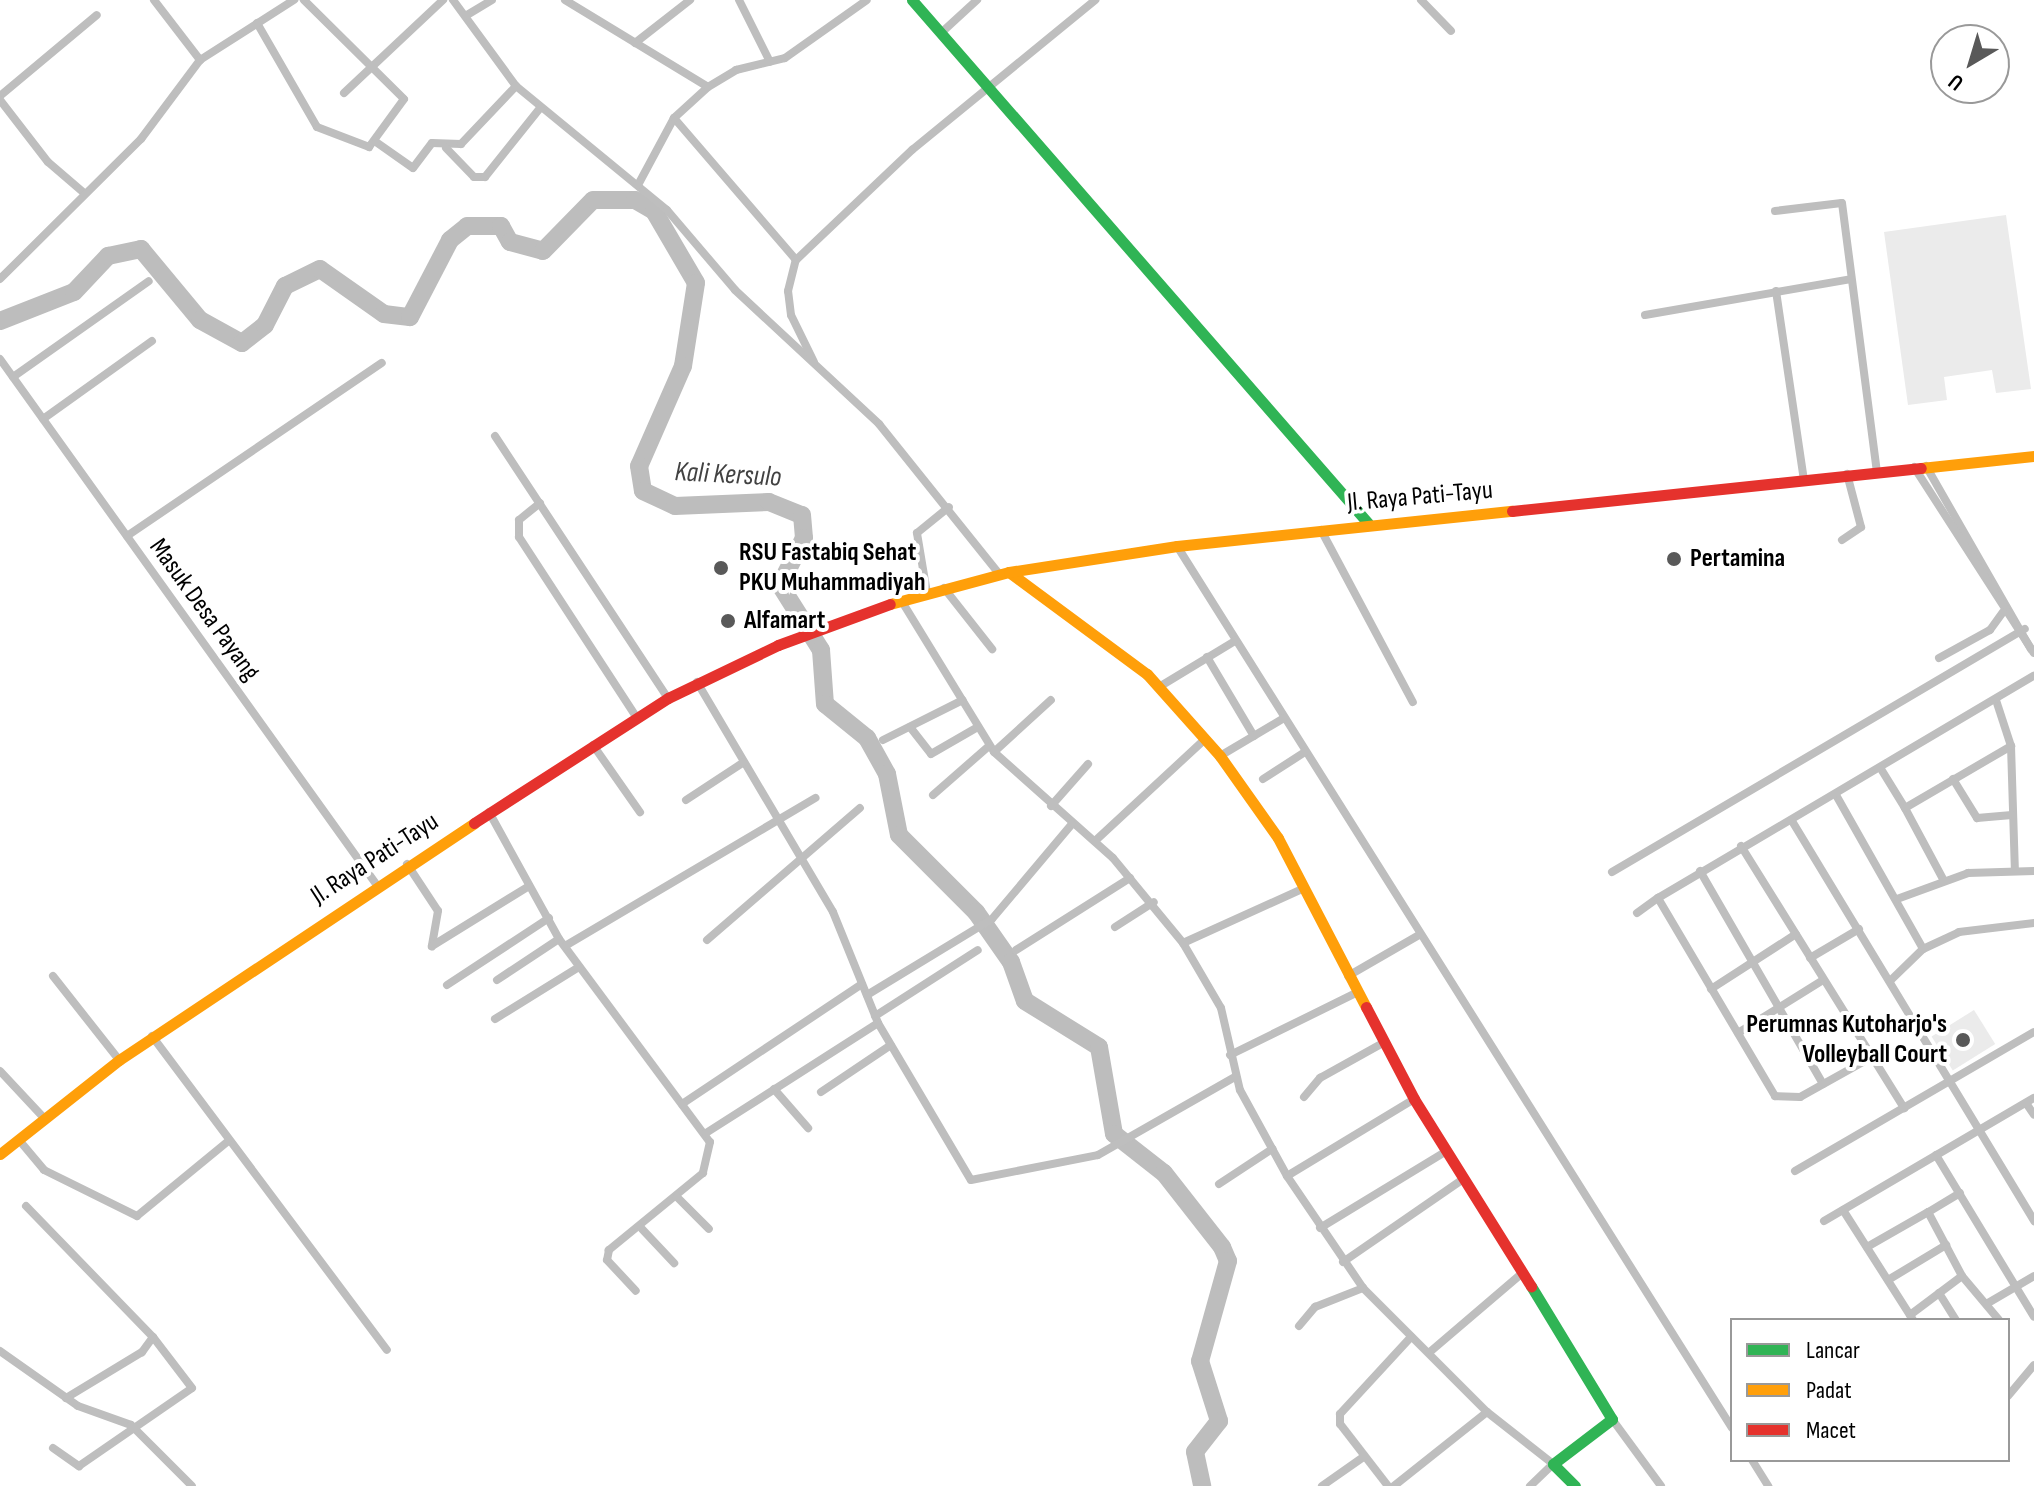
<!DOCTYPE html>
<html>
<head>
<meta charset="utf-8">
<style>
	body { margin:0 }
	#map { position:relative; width:2034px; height:1486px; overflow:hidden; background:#fff; font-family:"Sofia Sans Condensed",sans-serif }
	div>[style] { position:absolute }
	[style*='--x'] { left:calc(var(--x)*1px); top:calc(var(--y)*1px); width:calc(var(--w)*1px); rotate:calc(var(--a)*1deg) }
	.green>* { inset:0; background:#ebebeb; transform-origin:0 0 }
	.river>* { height:18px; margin:-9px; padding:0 9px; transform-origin:9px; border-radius:9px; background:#bdbdbd }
	.street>* { height:8px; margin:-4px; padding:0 4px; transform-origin:4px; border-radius:4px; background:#bebebe }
	.fast>* { height:11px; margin:-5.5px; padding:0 5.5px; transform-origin:5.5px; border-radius:5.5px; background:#30b455 }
	.slow>* { height:11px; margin:-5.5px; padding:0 5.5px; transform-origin:5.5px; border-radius:5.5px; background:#ff9f0a }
	.jam>* { height:11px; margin:-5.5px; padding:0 5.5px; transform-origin:5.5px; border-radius:5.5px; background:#e5322d }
	.dots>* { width:22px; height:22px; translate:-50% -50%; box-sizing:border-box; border:4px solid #fff; border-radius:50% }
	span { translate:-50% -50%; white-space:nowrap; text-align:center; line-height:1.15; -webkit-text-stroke:8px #fff; paint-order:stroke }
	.street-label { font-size:26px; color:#000 }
	.poi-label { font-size:26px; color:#000; font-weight:700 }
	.left { translate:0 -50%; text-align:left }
	.right { translate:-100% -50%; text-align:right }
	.water-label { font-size:28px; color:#424242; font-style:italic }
	.legend { position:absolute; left:1730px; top:1318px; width:280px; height:144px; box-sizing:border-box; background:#fff; border:2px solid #999; margin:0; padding:10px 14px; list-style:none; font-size:24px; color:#000 }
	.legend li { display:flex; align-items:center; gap:16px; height:40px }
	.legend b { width:40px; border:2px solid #999 }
	.north { position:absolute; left:1930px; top:24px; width:80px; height:80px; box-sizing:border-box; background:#fff; border:2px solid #999; border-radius:50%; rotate:218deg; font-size:22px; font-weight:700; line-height:32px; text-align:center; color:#000 }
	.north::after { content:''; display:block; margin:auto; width:28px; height:36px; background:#595959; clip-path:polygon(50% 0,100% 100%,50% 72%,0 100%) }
</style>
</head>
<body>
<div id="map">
	<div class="green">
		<div style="clip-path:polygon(2006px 215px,2031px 389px,1996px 393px,1992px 370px,1944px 377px,1947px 400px,1908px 405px,1884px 232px)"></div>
		<div style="left:1974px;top:1010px;width:40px;height:50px;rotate:58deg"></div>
	</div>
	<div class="river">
		<div style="--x:0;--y:321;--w:79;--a:-21.4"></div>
		<div style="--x:74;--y:292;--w:50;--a:-46.6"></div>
		<div style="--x:108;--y:256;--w:34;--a:-12"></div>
		<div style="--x:141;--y:249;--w:92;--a:50.3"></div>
		<div style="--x:200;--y:320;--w:48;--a:28.7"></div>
		<div style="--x:242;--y:343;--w:29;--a:-38"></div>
		<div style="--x:265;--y:325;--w:44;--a:-62.9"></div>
		<div style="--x:285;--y:286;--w:39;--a:-26"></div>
		<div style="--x:320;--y:269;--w:78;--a:35.1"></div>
		<div style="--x:384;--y:314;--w:26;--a:7"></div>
		<div style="--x:410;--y:317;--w:87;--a:-62.5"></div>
		<div style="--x:450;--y:240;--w:22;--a:-39"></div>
		<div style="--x:467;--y:226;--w:34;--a:0"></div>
		<div style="--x:501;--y:226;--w:18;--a:61"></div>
		<div style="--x:510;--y:242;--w:34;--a:15"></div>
		<div style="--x:543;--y:251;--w:71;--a:-45.6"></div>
		<div style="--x:593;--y:200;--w:42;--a:0"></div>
		<div style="--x:635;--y:200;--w:22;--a:30"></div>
		<div style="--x:654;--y:211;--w:83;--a:59.7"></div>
		<div style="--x:696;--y:283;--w:84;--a:98.9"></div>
		<div style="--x:683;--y:366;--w:109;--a:113.7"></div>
		<div style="--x:639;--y:466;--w:25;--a:81"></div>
		<div style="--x:643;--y:491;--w:35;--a:25"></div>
		<div style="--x:675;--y:506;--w:94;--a:-2.4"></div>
		<div style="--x:769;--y:502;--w:35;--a:22"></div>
		<div style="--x:802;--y:515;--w:23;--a:85"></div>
		<div style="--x:804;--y:538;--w:53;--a:117.1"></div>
		<div style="--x:780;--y:585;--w:77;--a:57.8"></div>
		<div style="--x:821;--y:650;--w:54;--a:85.8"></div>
		<div style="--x:825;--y:704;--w:54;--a:39"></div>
		<div style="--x:867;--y:738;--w:41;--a:60.9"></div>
		<div style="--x:887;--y:774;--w:62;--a:78.9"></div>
		<div style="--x:899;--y:835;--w:109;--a:45"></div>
		<div style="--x:976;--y:912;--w:61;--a:55"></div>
		<div style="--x:1011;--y:962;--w:41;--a:70.3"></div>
		<div style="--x:1025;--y:1001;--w:87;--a:31.9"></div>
		<div style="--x:1099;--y:1047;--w:88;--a:80.2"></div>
		<div style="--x:1114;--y:1134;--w:63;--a:38"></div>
		<div style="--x:1164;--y:1173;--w:94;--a:51.9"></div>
		<div style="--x:1222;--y:1247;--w:15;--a:67"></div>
		<div style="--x:1228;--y:1261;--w:104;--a:105.6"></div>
		<div style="--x:1200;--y:1361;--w:63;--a:72.4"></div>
		<div style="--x:1219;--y:1421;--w:39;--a:128"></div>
		<div style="--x:1195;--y:1452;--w:35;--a:78"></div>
	</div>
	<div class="street">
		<div style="--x:154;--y:0;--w:76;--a:52.5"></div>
		<div style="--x:453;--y:0;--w:107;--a:53.8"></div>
		<div style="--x:516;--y:86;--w:195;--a:39.4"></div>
		<div style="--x:667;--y:210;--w:105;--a:49.6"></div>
		<div style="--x:735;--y:290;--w:197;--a:42.9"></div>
		<div style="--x:879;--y:424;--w:192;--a:51.3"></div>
		<div style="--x:565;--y:0;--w:167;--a:31.3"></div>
		<div style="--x:739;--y:0;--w:69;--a:63.4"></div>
		<div style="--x:1421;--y:0;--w:43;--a:45.9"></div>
		<div style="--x:467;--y:15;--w:29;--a:-31"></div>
		<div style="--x:257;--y:23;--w:120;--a:60"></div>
		<div style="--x:317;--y:127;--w:56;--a:21"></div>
		<div style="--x:369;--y:147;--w:59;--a:-53.9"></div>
		<div style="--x:404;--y:99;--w:141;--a:-135.3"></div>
		<div style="--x:941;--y:33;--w:49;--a:-42.5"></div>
		<div style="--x:635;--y:43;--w:70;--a:-38"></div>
		<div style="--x:344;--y:93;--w:136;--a:-43.2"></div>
		<div style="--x:0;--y:96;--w:126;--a:-39.9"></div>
		<div style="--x:0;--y:100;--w:78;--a:52.3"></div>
		<div style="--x:48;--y:162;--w:46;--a:40.6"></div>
		<div style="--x:674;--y:118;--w:187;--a:49.3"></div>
		<div style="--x:376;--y:142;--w:45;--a:35.1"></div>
		<div style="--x:413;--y:168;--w:31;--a:-53"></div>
		<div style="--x:432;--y:143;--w:29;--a:2"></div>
		<div style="--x:461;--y:144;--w:80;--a:-46.5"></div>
		<div style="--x:446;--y:148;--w:40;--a:46"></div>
		<div style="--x:474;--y:177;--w:11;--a:0"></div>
		<div style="--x:485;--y:177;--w:88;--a:-51.4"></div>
		<div style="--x:638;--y:185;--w:76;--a:-61.8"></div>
		<div style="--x:674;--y:118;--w:46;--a:-42.4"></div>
		<div style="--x:708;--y:87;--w:33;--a:-31"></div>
		<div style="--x:736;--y:70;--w:50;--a:-13.8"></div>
		<div style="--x:785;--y:58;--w:100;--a:-35.3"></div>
		<div style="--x:1775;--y:211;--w:67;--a:-6.8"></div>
		<div style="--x:1842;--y:203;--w:270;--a:82.6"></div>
		<div style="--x:0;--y:279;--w:199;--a:-44.8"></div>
		<div style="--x:141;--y:139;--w:99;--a:-53.2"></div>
		<div style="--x:200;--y:60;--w:112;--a:-32.6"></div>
		<div style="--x:1776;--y:291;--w:191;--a:81.6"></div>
		<div style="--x:1645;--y:315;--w:209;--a:-9.9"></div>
		<div style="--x:0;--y:359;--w:646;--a:54.39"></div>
		<div style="--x:814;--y:362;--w:52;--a:-116.1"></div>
		<div style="--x:791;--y:315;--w:24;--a:-97"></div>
		<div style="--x:788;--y:291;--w:32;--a:-76"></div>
		<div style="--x:796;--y:260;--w:160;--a:-43.5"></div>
		<div style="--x:912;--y:150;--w:237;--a:-39.3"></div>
		<div style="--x:13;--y:377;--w:166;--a:-35.2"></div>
		<div style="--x:43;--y:419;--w:134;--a:-35.6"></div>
		<div style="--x:495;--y:436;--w:314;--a:56.6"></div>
		<div style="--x:1926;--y:466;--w:211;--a:60.2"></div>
		<div style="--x:1914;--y:467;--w:221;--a:57.2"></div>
		<div style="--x:540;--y:503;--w:27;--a:141"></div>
		<div style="--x:519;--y:520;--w:17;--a:90"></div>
		<div style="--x:519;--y:537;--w:216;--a:56.9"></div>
		<div style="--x:1321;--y:530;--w:195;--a:61.9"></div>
		<div style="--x:127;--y:536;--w:308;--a:-34.2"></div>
		<div style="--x:1842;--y:540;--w:23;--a:-34"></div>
		<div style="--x:1861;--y:527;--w:55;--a:-104.8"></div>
		<div style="--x:1177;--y:546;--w:1042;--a:57.82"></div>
		<div style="--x:944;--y:588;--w:78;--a:51.8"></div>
		<div style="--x:927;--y:593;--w:61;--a:-99.5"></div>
		<div style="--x:917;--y:533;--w:41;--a:-39.1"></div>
		<div style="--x:901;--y:600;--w:178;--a:58.5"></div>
		<div style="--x:994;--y:752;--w:159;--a:41.7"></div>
		<div style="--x:1113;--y:858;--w:110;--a:50.5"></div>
		<div style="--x:1183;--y:943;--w:75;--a:59.7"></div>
		<div style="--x:1221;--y:1008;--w:84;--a:77"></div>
		<div style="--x:1240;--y:1090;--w:98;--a:61.3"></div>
		<div style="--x:1287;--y:1176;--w:135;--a:55.8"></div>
		<div style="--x:1363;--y:1288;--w:175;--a:45"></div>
		<div style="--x:1487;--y:1412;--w:84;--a:38.2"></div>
		<div style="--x:1553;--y:1464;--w:32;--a:136"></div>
		<div style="--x:1207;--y:657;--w:92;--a:59.3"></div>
		<div style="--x:1939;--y:658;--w:58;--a:-28.8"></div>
		<div style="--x:1990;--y:630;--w:22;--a:-54"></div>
		<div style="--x:697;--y:682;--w:267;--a:59.4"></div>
		<div style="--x:833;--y:912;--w:120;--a:67.9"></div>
		<div style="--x:878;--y:1023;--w:182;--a:59.4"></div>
		<div style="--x:971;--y:1180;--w:129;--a:-11.1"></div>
		<div style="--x:1098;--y:1155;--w:158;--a:-29.7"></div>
		<div style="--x:1159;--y:687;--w:89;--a:-31.2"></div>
		<div style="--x:910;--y:727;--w:34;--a:52"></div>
		<div style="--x:931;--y:754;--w:54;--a:-29.9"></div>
		<div style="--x:883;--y:740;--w:89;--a:-26.6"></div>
		<div style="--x:593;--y:745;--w:82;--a:55"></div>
		<div style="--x:2011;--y:746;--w:125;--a:88.2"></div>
		<div style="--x:994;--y:752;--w:77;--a:-42.4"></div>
		<div style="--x:1220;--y:756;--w:74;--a:-30.7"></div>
		<div style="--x:1881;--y:769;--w:46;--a:58.4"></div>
		<div style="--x:1263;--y:779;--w:50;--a:-32.7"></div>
		<div style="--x:1953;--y:779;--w:46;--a:58.4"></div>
		<div style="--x:1977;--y:818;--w:35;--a:-5"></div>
		<div style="--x:933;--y:795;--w:74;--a:-41.2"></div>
		<div style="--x:1836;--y:795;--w:177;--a:60.5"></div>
		<div style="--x:686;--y:800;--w:69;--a:-33.2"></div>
		<div style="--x:1051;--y:806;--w:56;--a:-48.6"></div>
		<div style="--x:489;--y:812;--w:145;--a:61.1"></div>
		<div style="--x:559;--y:939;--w:253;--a:53.4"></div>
		<div style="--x:710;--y:1142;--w:32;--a:103"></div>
		<div style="--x:703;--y:1173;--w:122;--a:140.7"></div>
		<div style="--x:609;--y:1250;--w:10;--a:101"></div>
		<div style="--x:607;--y:1260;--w:42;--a:46.9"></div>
		<div style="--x:1792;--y:821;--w:468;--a:58.8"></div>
		<div style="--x:1095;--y:841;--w:149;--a:-42.8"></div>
		<div style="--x:1741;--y:846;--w:309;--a:58.1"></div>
		<div style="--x:407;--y:864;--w:56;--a:56.6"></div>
		<div style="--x:438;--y:911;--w:36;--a:100"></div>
		<div style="--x:432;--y:946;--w:114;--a:-31.7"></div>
		<div style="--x:1700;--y:871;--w:246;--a:60"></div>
		<div style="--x:1612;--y:872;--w:479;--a:-30.5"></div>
		<div style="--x:1943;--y:879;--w:81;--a:-118.2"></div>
		<div style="--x:1905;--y:808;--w:123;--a:-30.3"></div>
		<div style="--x:2011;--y:746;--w:48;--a:-108.1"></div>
		<div style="--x:1897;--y:899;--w:76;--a:-20.1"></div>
		<div style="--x:1968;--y:873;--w:66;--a:-1.7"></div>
		<div style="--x:1637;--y:913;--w:26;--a:-36"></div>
		<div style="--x:1115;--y:927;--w:46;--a:-32.7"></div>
		<div style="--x:707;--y:940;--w:202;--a:-40.8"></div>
		<div style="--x:1183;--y:943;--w:133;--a:-24.4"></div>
		<div style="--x:565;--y:946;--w:291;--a:-30.6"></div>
		<div style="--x:1016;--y:950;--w:135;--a:-32.3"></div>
		<div style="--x:1810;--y:958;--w:57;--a:-30.6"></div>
		<div style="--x:53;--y:976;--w:107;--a:51.8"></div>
		<div style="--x:1348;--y:976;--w:82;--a:-30"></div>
		<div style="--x:497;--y:980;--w:74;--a:-33.5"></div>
		<div style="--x:1890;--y:981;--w:46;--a:-44.1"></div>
		<div style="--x:1923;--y:949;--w:40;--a:-25"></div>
		<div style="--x:1959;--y:932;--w:76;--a:-6.8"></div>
		<div style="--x:447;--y:985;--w:122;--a:-33.3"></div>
		<div style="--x:1711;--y:989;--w:101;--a:-32.9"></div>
		<div style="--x:867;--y:995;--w:146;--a:-31.3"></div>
		<div style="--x:992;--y:919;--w:124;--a:-49.9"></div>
		<div style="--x:875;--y:1016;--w:122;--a:-32.7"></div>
		<div style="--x:495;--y:1019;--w:99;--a:-31.8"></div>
		<div style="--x:1738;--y:1033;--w:100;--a:-31.9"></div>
		<div style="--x:152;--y:1036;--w:392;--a:53.2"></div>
		<div style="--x:1230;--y:1055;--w:140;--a:-26.2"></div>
		<div style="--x:1870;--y:1058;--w:80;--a:150.9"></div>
		<div style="--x:1800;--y:1097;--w:25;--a:-178"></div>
		<div style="--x:1775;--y:1096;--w:230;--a:-120.6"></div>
		<div style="--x:1658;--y:898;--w:437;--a:-30.6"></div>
		<div style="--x:0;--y:1071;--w:64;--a:46.9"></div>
		<div style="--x:774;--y:1089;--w:52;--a:48.9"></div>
		<div style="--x:821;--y:1092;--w:84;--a:-33.9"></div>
		<div style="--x:1304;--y:1097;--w:25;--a:-50"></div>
		<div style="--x:1320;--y:1078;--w:72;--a:-29.1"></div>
		<div style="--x:2026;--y:1103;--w:14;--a:56"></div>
		<div style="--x:682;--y:1104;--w:216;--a:-33.7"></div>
		<div style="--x:706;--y:1133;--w:204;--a:-32.6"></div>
		<div style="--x:19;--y:1140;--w:39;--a:50"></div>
		<div style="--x:44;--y:1170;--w:104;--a:26.3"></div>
		<div style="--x:137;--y:1216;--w:117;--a:-39.4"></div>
		<div style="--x:1936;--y:1155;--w:189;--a:58.8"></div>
		<div style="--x:1795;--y:1171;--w:276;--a:-30.2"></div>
		<div style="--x:1287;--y:1176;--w:149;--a:-31.2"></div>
		<div style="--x:1219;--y:1184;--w:64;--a:-33.4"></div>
		<div style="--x:1960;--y:1193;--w:37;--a:149"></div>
		<div style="--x:1928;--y:1212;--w:72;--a:62"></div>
		<div style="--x:1962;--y:1276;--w:57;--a:49.9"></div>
		<div style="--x:677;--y:1197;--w:45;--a:45"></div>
		<div style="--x:26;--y:1206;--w:182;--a:45.9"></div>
		<div style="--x:153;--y:1337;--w:19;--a:126"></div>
		<div style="--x:142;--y:1352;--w:89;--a:148.8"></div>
		<div style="--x:1843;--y:1210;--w:130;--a:57.5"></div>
		<div style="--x:1824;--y:1221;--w:243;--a:-30.4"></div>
		<div style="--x:1320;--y:1228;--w:146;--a:-31.3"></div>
		<div style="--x:642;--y:1229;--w:47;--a:46.7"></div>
		<div style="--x:1867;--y:1247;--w:70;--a:-29.8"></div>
		<div style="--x:1343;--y:1262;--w:145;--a:-34.6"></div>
		<div style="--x:1888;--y:1280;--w:68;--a:-31.1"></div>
		<div style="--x:1939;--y:1293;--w:32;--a:58"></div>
		<div style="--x:1988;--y:1303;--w:53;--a:-30.4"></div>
		<div style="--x:1910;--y:1315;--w:65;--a:-36.9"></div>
		<div style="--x:1299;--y:1326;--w:25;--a:-50"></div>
		<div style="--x:1315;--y:1307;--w:52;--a:-21.6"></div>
		<div style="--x:0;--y:1351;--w:95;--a:35.2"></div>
		<div style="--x:78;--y:1406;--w:56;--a:19.7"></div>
		<div style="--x:131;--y:1425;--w:86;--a:45"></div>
		<div style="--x:1431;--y:1351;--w:118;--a:-40.5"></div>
		<div style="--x:2008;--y:1396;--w:40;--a:-50"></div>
		<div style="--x:1612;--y:1419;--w:83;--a:53.8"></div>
		<div style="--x:53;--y:1448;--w:32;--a:35"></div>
		<div style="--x:79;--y:1466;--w:137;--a:-34.6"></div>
		<div style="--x:192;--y:1388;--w:64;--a:-127.4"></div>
		<div style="--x:1752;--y:1460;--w:31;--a:58"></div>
		<div style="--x:1322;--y:1486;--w:49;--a:-35"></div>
		<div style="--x:1388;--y:1486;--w:78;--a:-127.7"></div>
		<div style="--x:1340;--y:1424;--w:10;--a:-90"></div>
		<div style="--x:1340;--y:1414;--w:105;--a:-47.3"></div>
		<div style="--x:1394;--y:1486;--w:119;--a:-38.5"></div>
	</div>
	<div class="fast">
		<div style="--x:912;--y:0;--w:694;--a:48.92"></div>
		<div style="--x:1531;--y:1286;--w:156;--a:58.7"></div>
		<div style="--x:1612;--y:1419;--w:74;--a:142.7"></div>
		<div style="--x:1553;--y:1464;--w:31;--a:45"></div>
	</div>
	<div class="slow">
		<div style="--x:1921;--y:468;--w:114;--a:-6.1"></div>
		<div style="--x:1009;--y:572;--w:172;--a:36.5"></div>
		<div style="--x:1147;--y:674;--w:110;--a:48.3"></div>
		<div style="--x:1220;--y:756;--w:100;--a:54.7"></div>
		<div style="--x:1278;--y:838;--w:191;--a:62.5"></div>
		<div style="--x:890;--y:604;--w:123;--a:-15.1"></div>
		<div style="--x:1009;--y:572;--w:170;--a:-8.8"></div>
		<div style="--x:1177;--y:546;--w:337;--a:-6"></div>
		<div style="--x:0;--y:1154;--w:152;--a:-38.3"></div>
		<div style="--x:119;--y:1060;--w:427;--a:-33.7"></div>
	</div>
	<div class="jam">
		<div style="--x:1512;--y:511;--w:411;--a:-6"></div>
		<div style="--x:474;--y:823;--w:231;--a:-32.8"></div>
		<div style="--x:668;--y:698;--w:122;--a:-25.7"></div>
		<div style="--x:778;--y:645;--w:119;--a:-20.1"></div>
		<div style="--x:1366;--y:1007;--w:104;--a:62.4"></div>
		<div style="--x:1414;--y:1099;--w:221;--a:58"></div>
	</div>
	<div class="dots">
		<div style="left:1674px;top:559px;background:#595959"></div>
		<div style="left:721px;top:568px;background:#595959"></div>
		<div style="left:728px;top:621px;background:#595959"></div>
		<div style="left:1963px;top:1040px;background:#595959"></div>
	</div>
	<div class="street-label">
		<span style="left:1420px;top:497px;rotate:-5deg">Jl. Raya Pati-Tayu</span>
		<span style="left:204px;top:610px;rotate:54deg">Masuk Desa Payang</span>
		<span style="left:375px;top:859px;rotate:-33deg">Jl. Raya Pati-Tayu</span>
	</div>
	<div class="poi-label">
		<span class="left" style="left:739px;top:568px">RSU Fastabiq Sehat<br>PKU Muhammadiyah</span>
		<span class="left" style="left:1690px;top:559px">Pertamina</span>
		<span class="left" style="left:744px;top:621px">Alfamart</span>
		<span class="right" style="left:1947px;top:1040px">Perumnas Kutoharjo's<br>Volleyball Court</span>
	</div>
	<div class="water-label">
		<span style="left:728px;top:475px;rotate:3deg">Kali Kersulo</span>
	</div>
	<ul class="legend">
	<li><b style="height:10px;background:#30b455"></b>Lancar</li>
	<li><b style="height:10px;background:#ff9f0a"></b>Padat</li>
	<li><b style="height:10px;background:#e5322d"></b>Macet</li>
	</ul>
	<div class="north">U</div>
</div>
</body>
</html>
